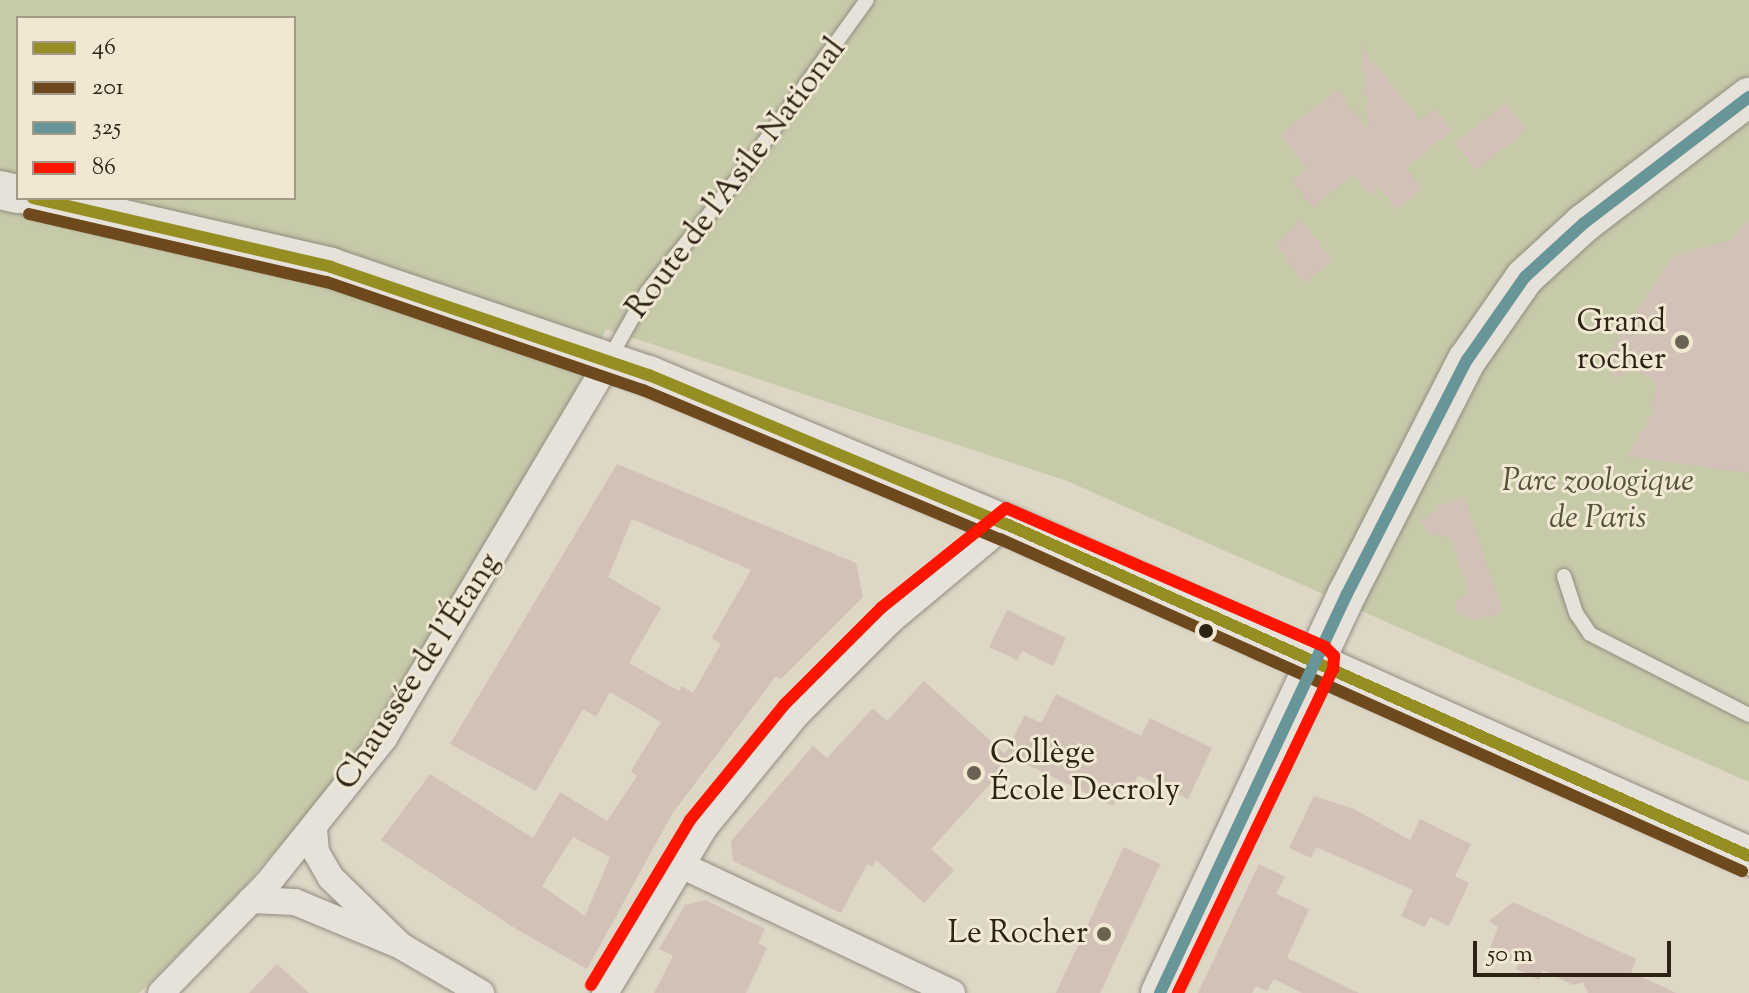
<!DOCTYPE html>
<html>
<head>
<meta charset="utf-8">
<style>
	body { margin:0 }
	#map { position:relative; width:1749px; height:993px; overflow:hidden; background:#ded7c6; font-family:"Sorts Mill Goudy",serif }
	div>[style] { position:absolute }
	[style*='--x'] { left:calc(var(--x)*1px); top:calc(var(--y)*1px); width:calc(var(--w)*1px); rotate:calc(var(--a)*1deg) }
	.green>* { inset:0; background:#c7caa9 }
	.building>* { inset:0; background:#d2c1b7; transform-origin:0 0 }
	.roads { filter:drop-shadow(0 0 2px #918c81) drop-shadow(0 0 2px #918c81) }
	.lane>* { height:14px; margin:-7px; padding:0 7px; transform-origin:7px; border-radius:7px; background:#e6e2d9 }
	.street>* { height:26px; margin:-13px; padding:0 13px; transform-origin:13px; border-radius:13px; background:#e6e2d9 }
	.secondary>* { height:38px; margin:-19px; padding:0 19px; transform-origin:19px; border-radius:19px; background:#e6e2d9 }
	.bus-1>* { height:12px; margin:-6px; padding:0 6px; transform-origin:6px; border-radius:6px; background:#958f23 }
	.bus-2>* { height:12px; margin:-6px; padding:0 6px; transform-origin:6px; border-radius:6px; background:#6e491e }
	.bus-3>* { height:12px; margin:-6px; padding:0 6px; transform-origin:6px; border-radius:6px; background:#689598 }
	.bus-4>* { height:12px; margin:-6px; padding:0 6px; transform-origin:6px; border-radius:6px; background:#ff1400 }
	.dots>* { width:22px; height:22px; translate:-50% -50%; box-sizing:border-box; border:4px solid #f0e8d3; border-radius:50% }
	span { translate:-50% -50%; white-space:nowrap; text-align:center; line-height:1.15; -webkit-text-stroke:6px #f0e8d3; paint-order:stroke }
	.street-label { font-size:32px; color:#2e2215 }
	.poi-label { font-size:32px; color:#2e2215 }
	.right { translate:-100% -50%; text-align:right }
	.left { translate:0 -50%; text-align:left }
	.park-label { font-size:32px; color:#56513a; font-style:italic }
	.legend { position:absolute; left:16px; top:16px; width:280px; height:184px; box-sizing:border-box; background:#f0e8d3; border:2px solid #a29987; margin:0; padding:10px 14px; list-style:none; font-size:24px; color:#2e2215 }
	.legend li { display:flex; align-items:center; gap:16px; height:40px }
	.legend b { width:40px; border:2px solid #a29987 }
	.scale { position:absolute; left:1473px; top:941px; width:198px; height:36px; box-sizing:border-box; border:4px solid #2e2215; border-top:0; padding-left:10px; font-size:24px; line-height:28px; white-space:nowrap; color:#2e2215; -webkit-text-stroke:6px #f0e8d3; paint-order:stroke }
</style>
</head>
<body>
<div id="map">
	<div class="green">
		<div style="clip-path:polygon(evenodd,0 0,1749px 0,1749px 782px,1067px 481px,606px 329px,570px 402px,382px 718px,334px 783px,228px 905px,139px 993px,0 993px,0 0,18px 18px,294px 18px,294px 198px,18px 198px,18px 18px)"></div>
	</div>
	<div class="building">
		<div style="clip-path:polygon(1361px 46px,1420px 120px,1435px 108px,1452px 130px,1406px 168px,1422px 189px,1396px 209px,1379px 187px,1371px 195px,1354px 174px,1313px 207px,1293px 182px,1307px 169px,1280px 135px,1337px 90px,1369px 133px)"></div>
		<div style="left:1506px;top:103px;width:34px;height:65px;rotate:52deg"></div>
		<div style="clip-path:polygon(1300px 219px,1333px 260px,1305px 283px,1277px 246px)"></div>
		<div style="clip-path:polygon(1749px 219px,1749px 473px,1628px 456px,1652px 414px,1655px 380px,1634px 370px,1614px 379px,1608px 354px,1673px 256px,1732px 240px)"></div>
		<div style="clip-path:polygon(evenodd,617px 464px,856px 563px,863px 597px,781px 679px,776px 676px,672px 814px,587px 969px,516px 929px,381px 840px,430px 774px,533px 838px,560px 792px,607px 821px,637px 776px,631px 771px,661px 722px,610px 692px,596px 717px,583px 709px,536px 791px,450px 744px,617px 464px,632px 519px,751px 570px,712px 638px,721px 644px,693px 693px,682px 686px,679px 691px,629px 663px,661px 608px,608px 577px,632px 519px,617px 464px,573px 837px,610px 857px,585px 916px,542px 886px,573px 837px)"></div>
		<div style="clip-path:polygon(1464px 497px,1503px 612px,1475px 621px,1456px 612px,1456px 602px,1469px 592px,1451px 538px,1429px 533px,1420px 521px,1437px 512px,1436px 507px)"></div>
		<div style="clip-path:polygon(1007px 610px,1066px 638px,1053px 666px,1022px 651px,1017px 660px,989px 647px)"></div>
		<div style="clip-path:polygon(924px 681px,1005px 754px,1025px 715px,1041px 723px,1056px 694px,1141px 736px,1150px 718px,1212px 748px,1188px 799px,1138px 775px,1133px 786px,1124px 782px,1113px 806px,1007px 755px,1012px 760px,931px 849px,954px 870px,924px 903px,876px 860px,873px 867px,867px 864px,841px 913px,733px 861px,731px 841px,813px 746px,827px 758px,873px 708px,887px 721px)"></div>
		<div style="clip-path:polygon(1314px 796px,1354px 809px,1410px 840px,1420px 819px,1471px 844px,1455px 876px,1469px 883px,1449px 926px,1430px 917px,1425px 927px,1401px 916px,1413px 890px,1316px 847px,1311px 858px,1289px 848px)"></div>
		<div style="left:1124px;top:847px;width:40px;height:162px;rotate:25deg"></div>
		<div style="clip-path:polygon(1259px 864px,1285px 877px,1276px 894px,1309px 909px,1287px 958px,1359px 993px,1302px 993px,1274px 979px,1267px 991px,1256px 986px,1252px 993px,1198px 993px)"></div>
		<div style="clip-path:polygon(705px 900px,765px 929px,758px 943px,767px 948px,746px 993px,654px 993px,673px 956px,659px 949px,685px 905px)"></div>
		<div style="clip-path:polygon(1513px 902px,1636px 959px,1631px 972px,1676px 993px,1588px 993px,1583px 982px,1573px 985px,1543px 970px,1539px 980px,1516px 969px,1518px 964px,1489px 952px,1498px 927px,1489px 921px)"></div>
		<div style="clip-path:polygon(277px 964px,309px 993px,249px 993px)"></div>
	</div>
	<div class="roads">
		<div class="lane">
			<div style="--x:609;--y:359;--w:77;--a:-60.4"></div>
			<div style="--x:647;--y:292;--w:152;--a:-51.4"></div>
			<div style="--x:742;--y:173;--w:213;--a:-54.2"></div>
			<div style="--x:1564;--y:576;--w:39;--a:72"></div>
			<div style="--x:1576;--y:613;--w:25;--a:56"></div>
			<div style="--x:1590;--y:634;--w:178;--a:27"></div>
		</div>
		<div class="street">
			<div style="--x:679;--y:864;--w:302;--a:25.3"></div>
			<div style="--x:251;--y:900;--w:44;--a:2.6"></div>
			<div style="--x:295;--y:902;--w:115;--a:22.5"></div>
			<div style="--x:401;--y:946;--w:98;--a:-135.8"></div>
			<div style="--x:331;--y:878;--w:30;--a:-120"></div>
			<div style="--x:316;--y:852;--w:22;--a:-95"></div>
			<div style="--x:401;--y:946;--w:93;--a:30.4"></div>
			<div style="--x:161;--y:993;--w:153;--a:-45.8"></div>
			<div style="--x:268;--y:883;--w:186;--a:-51.3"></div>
			<div style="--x:384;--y:738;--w:440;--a:-59.2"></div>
			<div style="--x:605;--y:993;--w:192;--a:-59"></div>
			<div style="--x:704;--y:828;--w:146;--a:-50.8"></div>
			<div style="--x:796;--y:715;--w:134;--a:-45"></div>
			<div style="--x:891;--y:620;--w:150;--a:-39.9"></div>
		</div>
		<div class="secondary">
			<div style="--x:0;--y:190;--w:18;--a:13"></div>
			<div style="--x:33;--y:198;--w:306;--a:13"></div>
			<div style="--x:331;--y:267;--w:336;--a:18.8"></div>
			<div style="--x:649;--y:375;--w:387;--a:22.7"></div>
			<div style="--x:1006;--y:524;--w:814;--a:24.08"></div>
			<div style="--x:1160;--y:993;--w:441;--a:-64.9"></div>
			<div style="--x:1347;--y:594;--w:263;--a:-62.9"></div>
			<div style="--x:1467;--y:360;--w:101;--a:-55.1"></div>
			<div style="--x:1525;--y:277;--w:80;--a:-42.5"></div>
			<div style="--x:1584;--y:223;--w:208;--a:-37.4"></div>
		</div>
	</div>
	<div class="bus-1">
		<div style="--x:33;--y:198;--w:306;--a:13"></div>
		<div style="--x:331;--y:267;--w:336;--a:18.8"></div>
		<div style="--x:649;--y:375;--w:387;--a:22.7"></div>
		<div style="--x:1006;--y:524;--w:814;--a:24.08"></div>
	</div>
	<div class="bus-2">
		<div style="--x:29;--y:214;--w:306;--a:12.9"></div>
		<div style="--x:327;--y:282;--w:334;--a:18.9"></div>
		<div style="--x:643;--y:390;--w:387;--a:22.7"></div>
		<div style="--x:1000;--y:539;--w:813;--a:24.11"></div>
	</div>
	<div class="bus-3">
		<div style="--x:1160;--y:993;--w:441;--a:-64.9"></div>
		<div style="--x:1347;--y:594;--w:263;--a:-62.9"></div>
		<div style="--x:1467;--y:360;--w:101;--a:-55.1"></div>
		<div style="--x:1525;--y:277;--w:80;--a:-42.5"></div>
		<div style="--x:1584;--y:223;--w:208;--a:-37.4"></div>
	</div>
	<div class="bus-4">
		<div style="--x:591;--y:985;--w:192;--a:-59"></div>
		<div style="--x:690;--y:820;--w:149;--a:-50.7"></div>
		<div style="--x:784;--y:705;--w:137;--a:-45"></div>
		<div style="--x:881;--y:608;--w:160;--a:-38.7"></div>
		<div style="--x:1006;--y:508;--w:348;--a:23.5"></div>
		<div style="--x:1325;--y:647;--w:13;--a:45"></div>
		<div style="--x:1334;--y:656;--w:13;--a:94"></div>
		<div style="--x:1333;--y:669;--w:359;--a:115.6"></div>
	</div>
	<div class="dots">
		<div style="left:1682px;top:342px;background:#6c6153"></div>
		<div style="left:1206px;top:631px;background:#2e2215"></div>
		<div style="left:974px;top:773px;background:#6c6153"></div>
		<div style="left:1104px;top:934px;background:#6c6153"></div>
	</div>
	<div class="street-label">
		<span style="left:737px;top:179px;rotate:-53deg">Route de l'Asile National</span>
		<span style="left:419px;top:672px;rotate:-57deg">Chaussée de l'Étang</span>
	</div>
	<div class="poi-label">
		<span class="right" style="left:1666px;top:342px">Grand<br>rocher</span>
		<span class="left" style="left:990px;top:773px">Collège<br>École Decroly</span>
		<span class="right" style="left:1088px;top:934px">Le Rocher</span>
	</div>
	<div class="park-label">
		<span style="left:1598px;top:501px">Parc zoologique<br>de Paris</span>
	</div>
	<ul class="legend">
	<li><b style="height:10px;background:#958f23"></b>46</li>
	<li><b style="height:10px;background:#6e491e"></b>201</li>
	<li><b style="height:10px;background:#689598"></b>325</li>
	<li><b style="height:10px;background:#ff1400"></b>86</li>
	</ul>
	<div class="scale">50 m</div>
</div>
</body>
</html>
